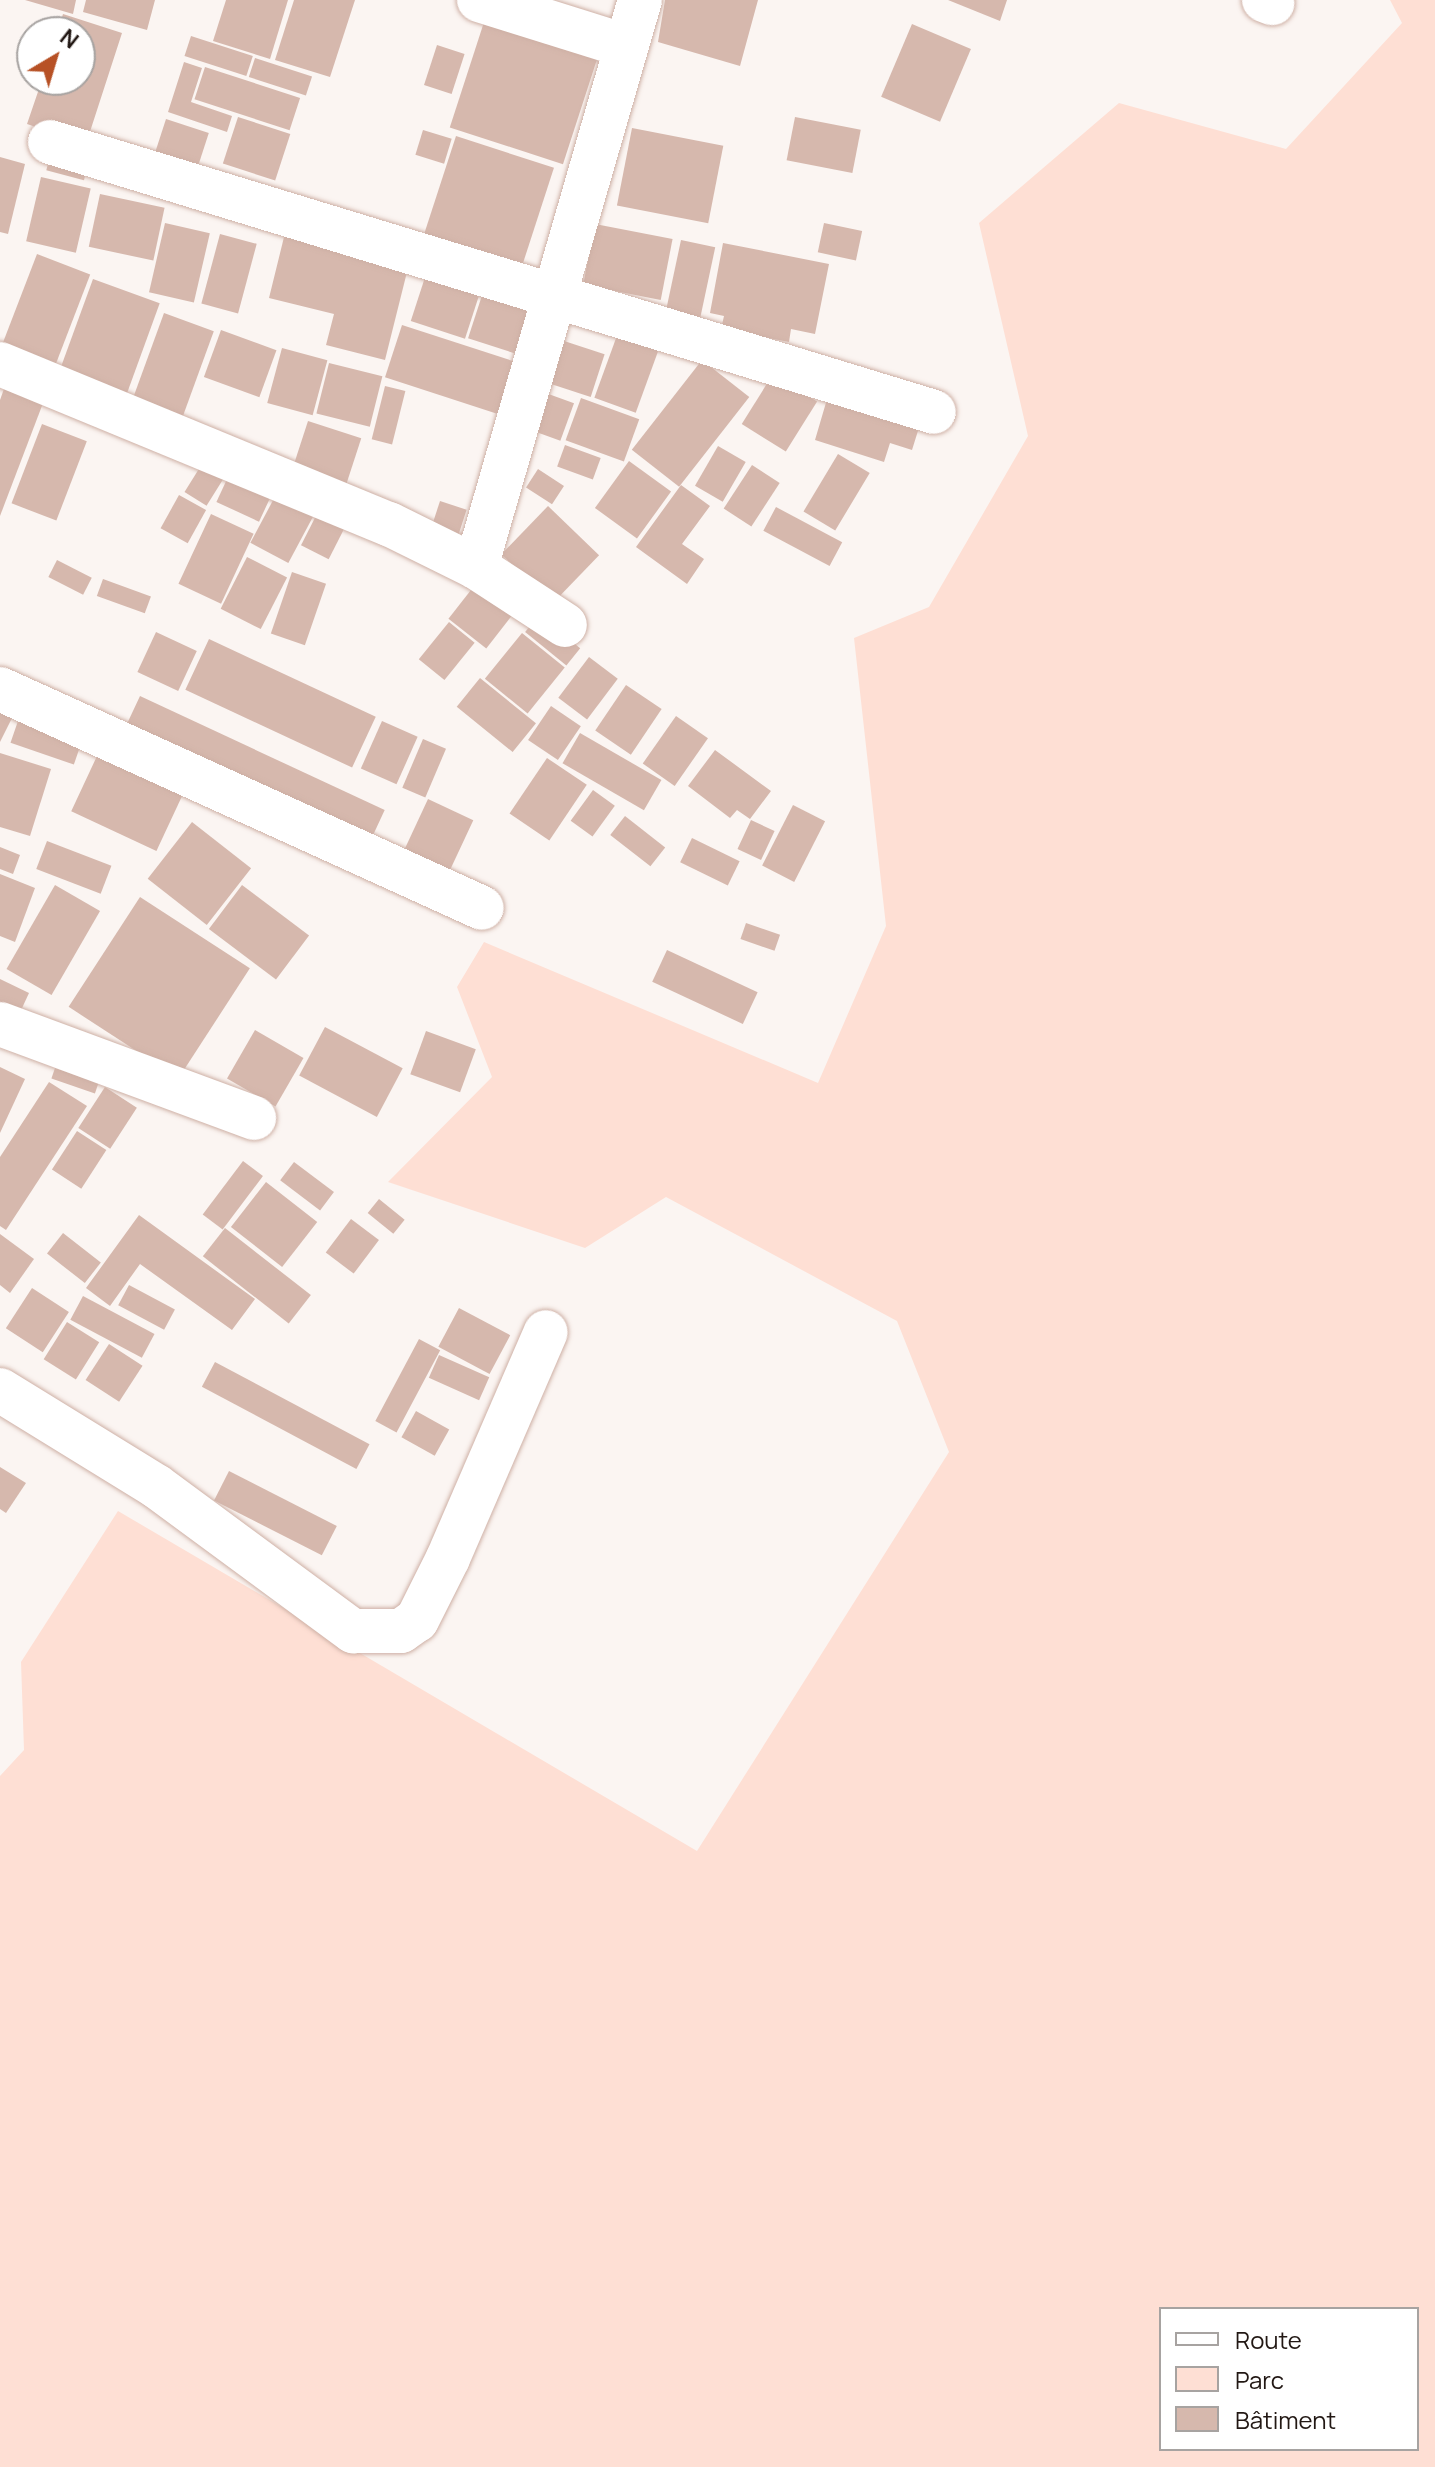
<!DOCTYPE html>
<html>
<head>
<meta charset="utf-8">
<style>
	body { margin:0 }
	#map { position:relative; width:1435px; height:2467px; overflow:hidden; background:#fbf5f2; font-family:Manrope,sans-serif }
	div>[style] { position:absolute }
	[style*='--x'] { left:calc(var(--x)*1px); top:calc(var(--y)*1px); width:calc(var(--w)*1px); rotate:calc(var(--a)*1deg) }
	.green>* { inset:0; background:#fedfd4 }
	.building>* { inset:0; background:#d6b8ad; transform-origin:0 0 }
	.roads { filter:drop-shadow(0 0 2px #ceb0a5) drop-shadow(0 0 2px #ceb0a5) }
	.minor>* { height:44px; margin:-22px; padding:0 22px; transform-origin:22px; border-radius:22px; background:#fff }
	span { translate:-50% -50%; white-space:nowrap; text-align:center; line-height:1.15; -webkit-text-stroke:6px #fff; paint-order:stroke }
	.legend { position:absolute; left:1159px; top:2307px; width:260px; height:144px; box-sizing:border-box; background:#fff; border:2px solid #a7a3a1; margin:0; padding:10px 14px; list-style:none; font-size:24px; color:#221814 }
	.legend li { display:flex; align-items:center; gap:16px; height:40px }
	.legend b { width:40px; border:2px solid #a7a3a1 }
	.north { position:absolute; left:16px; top:16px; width:80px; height:80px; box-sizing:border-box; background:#fff; border:2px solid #a7a3a1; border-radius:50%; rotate:38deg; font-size:22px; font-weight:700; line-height:32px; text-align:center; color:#221814 }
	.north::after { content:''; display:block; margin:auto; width:28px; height:36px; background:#b75125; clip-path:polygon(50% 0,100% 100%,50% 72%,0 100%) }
</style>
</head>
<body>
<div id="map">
	<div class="green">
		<div style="clip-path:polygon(evenodd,1390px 0,1435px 0,1435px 2467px,0 2467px,0 1776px,24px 1750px,21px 1662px,118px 1511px,697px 1851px,949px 1452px,897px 1321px,666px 1197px,585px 1248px,388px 1182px,492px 1077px,457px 987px,484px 942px,818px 1083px,886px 926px,854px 638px,929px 607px,1028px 436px,979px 223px,1119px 103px,1286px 149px,1402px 23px,1390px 0,1161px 2309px,1417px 2309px,1417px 2449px,1161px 2449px,1161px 2309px)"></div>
	</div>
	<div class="building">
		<div style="clip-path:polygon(25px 0,76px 0,73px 14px)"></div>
		<div style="clip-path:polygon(86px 0,155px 0,147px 30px,83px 12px)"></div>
		<div style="clip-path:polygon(226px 0,288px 0,270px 59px,213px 41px)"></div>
		<div style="clip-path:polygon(294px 0,355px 0,330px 77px,275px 60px)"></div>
		<div style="clip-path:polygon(665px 0,758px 0,740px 66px,658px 42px)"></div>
		<div style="clip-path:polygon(948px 0,1007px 0,1000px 21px)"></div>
		<div style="clip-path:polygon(63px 14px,122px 33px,86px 144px,27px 124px,42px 80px,80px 80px,80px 32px,57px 32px)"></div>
		<div style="left:485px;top:19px;width:119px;height:114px;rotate:18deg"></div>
		<div style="left:912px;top:24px;width:64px;height:79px;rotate:23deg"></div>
		<div style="left:191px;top:36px;width:65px;height:21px;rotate:18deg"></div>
		<div style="left:437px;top:45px;width:29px;height:42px;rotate:18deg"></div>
		<div style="left:255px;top:58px;width:60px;height:20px;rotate:18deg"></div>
		<div style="clip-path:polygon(184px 62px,202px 68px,191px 102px,232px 116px,227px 132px,168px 112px)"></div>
		<div style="left:205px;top:67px;width:100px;height:34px;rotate:18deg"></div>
		<div style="left:238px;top:117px;width:55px;height:49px;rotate:18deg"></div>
		<div style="left:795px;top:117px;width:67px;height:44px;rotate:11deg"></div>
		<div style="left:166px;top:119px;width:45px;height:46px;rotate:18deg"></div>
		<div style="left:632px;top:128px;width:93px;height:79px;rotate:11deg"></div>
		<div style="left:423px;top:130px;width:30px;height:26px;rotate:17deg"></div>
		<div style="left:456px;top:136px;width:103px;height:107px;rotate:18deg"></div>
		<div style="left:52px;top:149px;width:39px;height:22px;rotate:15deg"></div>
		<div style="clip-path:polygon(0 157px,25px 164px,8px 234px,0 232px)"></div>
		<div style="left:41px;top:177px;width:51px;height:66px;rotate:13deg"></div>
		<div style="left:100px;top:194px;width:66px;height:54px;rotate:12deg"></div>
		<div style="left:165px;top:223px;width:46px;height:71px;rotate:13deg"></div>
		<div style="left:824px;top:223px;width:39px;height:30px;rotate:12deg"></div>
		<div style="left:595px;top:224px;width:79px;height:62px;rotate:11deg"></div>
		<div style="clip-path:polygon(285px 233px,409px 264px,385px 360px,326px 345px,334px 314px,269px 298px)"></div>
		<div style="left:220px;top:234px;width:38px;height:72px;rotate:15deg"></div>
		<div style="left:681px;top:240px;width:35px;height:84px;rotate:12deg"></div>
		<div style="clip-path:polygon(723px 243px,829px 264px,815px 334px,791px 329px,789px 342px,721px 329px,724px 316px,710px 313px)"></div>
		<div style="left:37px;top:254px;width:57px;height:100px;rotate:21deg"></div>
		<div style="left:429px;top:265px;width:57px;height:59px;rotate:18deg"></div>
		<div style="left:93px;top:279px;width:71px;height:102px;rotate:20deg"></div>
		<div style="left:486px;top:283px;width:57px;height:58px;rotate:18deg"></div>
		<div style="left:164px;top:313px;width:53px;height:99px;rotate:20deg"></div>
		<div style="left:402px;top:325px;width:121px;height:55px;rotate:18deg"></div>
		<div style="left:221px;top:330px;width:59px;height:50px;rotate:20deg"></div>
		<div style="left:619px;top:330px;width:44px;height:72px;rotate:20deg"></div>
		<div style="left:558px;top:339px;width:49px;height:45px;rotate:18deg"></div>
		<div style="left:282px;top:348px;width:47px;height:57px;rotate:15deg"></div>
		<div style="left:702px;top:360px;width:60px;height:114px;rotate:38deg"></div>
		<div style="left:329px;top:363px;width:55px;height:52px;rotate:14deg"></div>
		<div style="left:773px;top:374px;width:52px;height:59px;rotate:32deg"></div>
		<div style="clip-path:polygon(9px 375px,48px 390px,0 516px,0 400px)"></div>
		<div style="left:385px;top:386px;width:21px;height:55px;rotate:14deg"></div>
		<div style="clip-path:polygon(830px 389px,922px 418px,912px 450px,890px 443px,884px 462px,815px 440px)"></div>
		<div style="left:543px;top:392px;width:33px;height:40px;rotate:20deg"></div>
		<div style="left:581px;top:398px;width:62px;height:45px;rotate:20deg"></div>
		<div style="left:308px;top:421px;width:56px;height:55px;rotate:18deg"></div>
		<div style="left:42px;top:424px;width:48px;height:85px;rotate:21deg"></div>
		<div style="left:565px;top:445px;width:38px;height:23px;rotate:20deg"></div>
		<div style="left:718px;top:446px;width:32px;height:46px;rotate:30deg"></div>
		<div style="left:838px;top:454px;width:37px;height:67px;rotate:31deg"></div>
		<div style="left:629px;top:461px;width:52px;height:58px;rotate:36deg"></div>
		<div style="left:235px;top:462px;width:47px;height:44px;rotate:25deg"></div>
		<div style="left:202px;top:464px;width:26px;height:33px;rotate:32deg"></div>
		<div style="left:752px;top:465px;width:33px;height:52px;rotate:33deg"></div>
		<div style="left:538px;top:469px;width:31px;height:22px;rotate:33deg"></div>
		<div style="clip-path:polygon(681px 485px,710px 506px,682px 544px,704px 559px,687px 584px,636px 547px)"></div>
		<div style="left:279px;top:489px;width:43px;height:61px;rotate:28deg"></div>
		<div style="left:179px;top:495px;width:31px;height:38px;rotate:29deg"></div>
		<div style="left:440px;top:501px;width:28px;height:34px;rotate:18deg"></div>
		<div style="left:321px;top:506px;width:31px;height:44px;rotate:27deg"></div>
		<div style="left:548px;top:506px;width:71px;height:67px;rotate:44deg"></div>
		<div style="left:776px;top:507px;width:75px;height:27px;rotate:28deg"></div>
		<div style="left:211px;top:514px;width:47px;height:77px;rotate:25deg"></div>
		<div style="left:247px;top:557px;width:45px;height:58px;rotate:27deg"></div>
		<div style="left:57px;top:560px;width:39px;height:19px;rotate:27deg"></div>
		<div style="left:292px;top:572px;width:36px;height:65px;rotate:19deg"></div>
		<div style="left:103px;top:579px;width:51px;height:18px;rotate:20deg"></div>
		<div style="left:478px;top:581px;width:48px;height:48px;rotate:38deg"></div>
		<div style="left:539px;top:615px;width:53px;height:22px;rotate:39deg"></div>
		<div style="left:449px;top:622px;width:33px;height:48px;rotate:39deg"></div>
		<div style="left:156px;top:632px;width:45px;height:44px;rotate:25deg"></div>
		<div style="left:522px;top:633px;width:55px;height:59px;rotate:39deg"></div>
		<div style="left:209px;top:639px;width:184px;height:56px;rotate:25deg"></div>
		<div style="left:589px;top:657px;width:36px;height:51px;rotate:37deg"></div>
		<div style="left:480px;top:678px;width:72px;height:37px;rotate:39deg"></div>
		<div style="left:626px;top:685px;width:43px;height:55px;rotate:34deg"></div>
		<div style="left:140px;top:696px;width:270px;height:31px;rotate:25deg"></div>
		<div style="left:551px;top:706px;width:36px;height:41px;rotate:34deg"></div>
		<div style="clip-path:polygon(0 709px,13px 716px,0 742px)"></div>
		<div style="left:676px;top:716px;width:39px;height:58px;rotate:35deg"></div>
		<div style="left:18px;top:721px;width:67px;height:23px;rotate:19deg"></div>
		<div style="left:382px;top:721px;width:39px;height:52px;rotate:24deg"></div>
		<div style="left:580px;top:733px;width:94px;height:35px;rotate:30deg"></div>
		<div style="left:423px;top:739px;width:25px;height:53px;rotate:23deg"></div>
		<div style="clip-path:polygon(715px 750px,771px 791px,750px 819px,737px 810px,730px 818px,688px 786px)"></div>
		<div style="clip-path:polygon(0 753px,51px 769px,30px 836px,0 827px)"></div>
		<div style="left:97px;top:756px;width:94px;height:61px;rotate:25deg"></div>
		<div style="left:547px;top:758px;width:48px;height:67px;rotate:34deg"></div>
		<div style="left:593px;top:790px;width:27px;height:38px;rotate:36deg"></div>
		<div style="left:428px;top:799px;width:50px;height:59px;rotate:25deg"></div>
		<div style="left:793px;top:805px;width:36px;height:68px;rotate:27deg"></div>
		<div style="left:625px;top:816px;width:51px;height:24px;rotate:38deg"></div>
		<div style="left:751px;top:820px;width:26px;height:32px;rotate:25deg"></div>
		<div style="left:192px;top:822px;width:75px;height:72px;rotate:38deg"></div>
		<div style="left:692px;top:838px;width:53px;height:27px;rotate:26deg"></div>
		<div style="left:47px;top:841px;width:69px;height:30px;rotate:21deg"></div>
		<div style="clip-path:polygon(0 847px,20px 855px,13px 874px,0 869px)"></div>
		<div style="clip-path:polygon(0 874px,35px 888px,15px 942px,0 936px)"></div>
		<div style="left:55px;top:885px;width:52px;height:97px;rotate:30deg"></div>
		<div style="left:242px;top:885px;width:84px;height:55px;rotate:37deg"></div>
		<div style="left:140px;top:897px;width:131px;height:131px;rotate:33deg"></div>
		<div style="left:746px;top:923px;width:36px;height:17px;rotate:19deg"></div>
		<div style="left:667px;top:950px;width:100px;height:35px;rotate:25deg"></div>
		<div style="clip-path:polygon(0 979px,29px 993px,17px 1019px,0 1012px)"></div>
		<div style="left:325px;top:1027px;width:88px;height:55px;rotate:28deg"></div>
		<div style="left:255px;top:1030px;width:56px;height:56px;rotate:30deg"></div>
		<div style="left:426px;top:1031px;width:53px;height:46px;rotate:20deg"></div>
		<div style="clip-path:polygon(0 1067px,25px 1079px,0 1133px)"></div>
		<div style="left:55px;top:1068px;width:46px;height:11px;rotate:19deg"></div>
		<div style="clip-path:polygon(49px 1082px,87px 1106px,6px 1230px,0 1226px,0 1157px)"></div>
		<div style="left:105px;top:1087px;width:38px;height:49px;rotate:33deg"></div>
		<div style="left:77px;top:1131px;width:35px;height:46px;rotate:33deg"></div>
		<div style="left:243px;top:1161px;width:25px;height:67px;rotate:37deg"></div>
		<div style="left:294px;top:1162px;width:50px;height:23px;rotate:37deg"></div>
		<div style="left:266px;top:1182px;width:65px;height:57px;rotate:38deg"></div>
		<div style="left:379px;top:1199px;width:33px;height:18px;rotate:39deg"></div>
		<div style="clip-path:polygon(139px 1215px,255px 1299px,232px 1330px,140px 1264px,110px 1306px,86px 1288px)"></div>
		<div style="left:351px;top:1219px;width:35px;height:42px;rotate:37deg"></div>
		<div style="left:225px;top:1228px;width:109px;height:36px;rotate:38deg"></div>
		<div style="left:63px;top:1233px;width:48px;height:26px;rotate:38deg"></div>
		<div style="clip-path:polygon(0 1234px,34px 1259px,10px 1293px,0 1285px)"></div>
		<div style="left:129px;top:1285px;width:52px;height:23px;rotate:28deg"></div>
		<div style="left:32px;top:1288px;width:44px;height:48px;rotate:33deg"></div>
		<div style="left:83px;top:1296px;width:81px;height:27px;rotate:28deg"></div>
		<div style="left:459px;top:1308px;width:58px;height:44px;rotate:28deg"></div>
		<div style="left:67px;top:1322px;width:38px;height:44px;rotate:32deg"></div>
		<div style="left:419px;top:1339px;width:24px;height:93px;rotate:28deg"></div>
		<div style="left:109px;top:1344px;width:40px;height:43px;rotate:33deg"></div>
		<div style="left:439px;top:1355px;width:55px;height:25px;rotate:24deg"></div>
		<div style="left:215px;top:1362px;width:175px;height:28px;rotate:28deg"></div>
		<div style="left:416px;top:1411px;width:38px;height:30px;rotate:29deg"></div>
		<div style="clip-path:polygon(0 1467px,26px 1483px,6px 1513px,0 1509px)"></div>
		<div style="left:229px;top:1471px;width:121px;height:33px;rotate:27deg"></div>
	</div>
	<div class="roads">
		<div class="minor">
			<div style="--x:479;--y:0;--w:154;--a:17.4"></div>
			<div style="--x:1264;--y:0;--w:9;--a:21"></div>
			<div style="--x:50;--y:142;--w:924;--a:16.98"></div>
			<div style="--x:0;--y:364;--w:421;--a:22.4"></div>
			<div style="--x:389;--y:524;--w:97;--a:26.3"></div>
			<div style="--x:476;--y:567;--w:106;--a:33.1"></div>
			<div style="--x:476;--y:567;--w:590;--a:-73.87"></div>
			<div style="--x:0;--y:689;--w:529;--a:24.43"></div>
			<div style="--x:0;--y:1024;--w:271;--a:20.3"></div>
			<div style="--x:0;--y:1390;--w:183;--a:31.6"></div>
			<div style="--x:156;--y:1486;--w:245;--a:36.4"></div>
			<div style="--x:353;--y:1631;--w:48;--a:0"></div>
			<div style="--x:401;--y:1631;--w:19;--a:-35"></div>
			<div style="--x:417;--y:1620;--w:69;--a:-63.4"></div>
			<div style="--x:448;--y:1558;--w:246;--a:-66.6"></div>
		</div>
	</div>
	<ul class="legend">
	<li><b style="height:10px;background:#fff"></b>Route</li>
	<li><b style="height:22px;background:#fedfd4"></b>Parc</li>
	<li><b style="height:22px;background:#d6b8ad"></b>Bâtiment</li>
	</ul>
	<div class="north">N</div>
</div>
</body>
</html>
